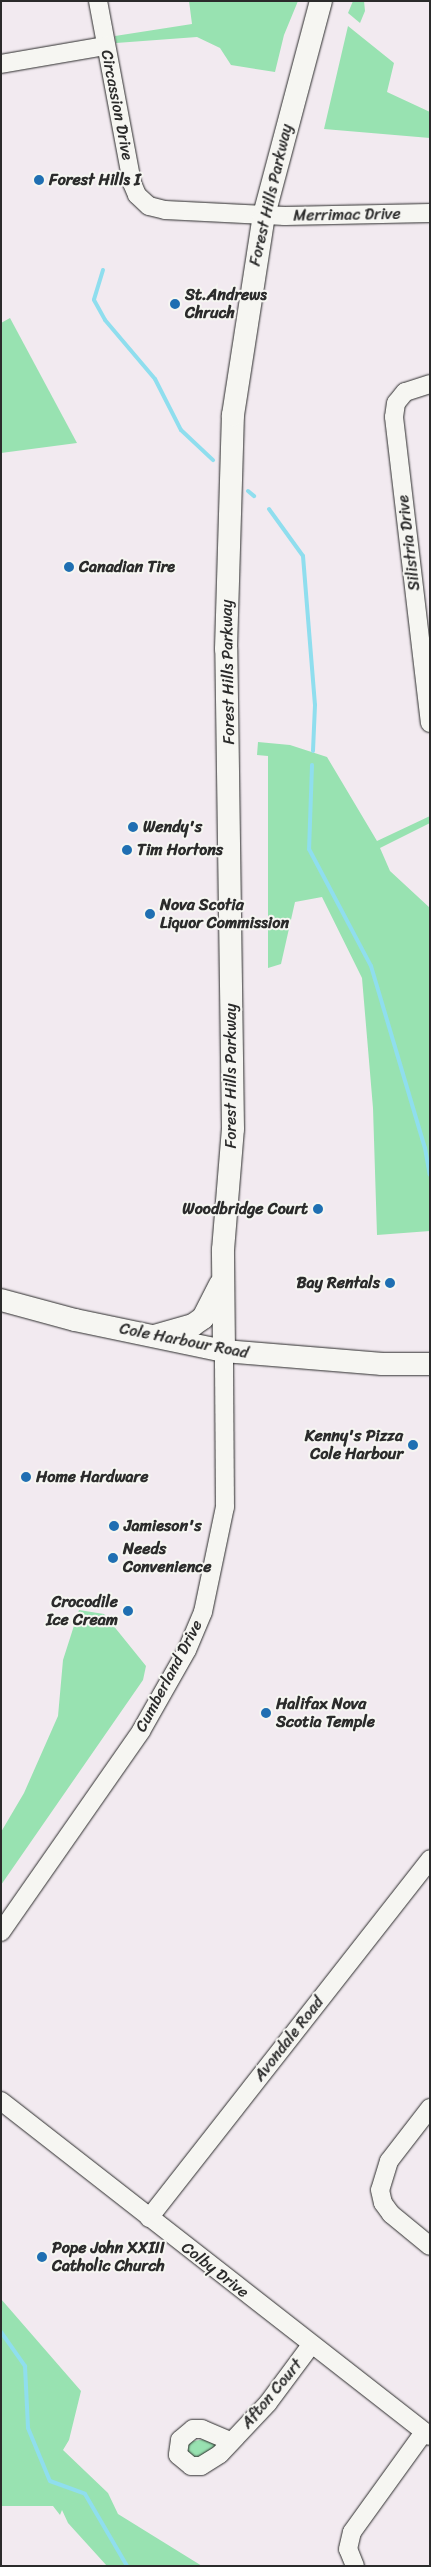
<!DOCTYPE html>
<html>
<head>
<meta charset="utf-8">
<style>
	body { margin:0 }
	#map { position:relative; width:431px; height:2567px; overflow:hidden; background:#f2eaf0; font-family:Sriracha,sans-serif }
	div>[style] { position:absolute }
	[style*='--x'] { left:calc(var(--x)*1px); top:calc(var(--y)*1px); width:calc(var(--w)*1px); rotate:calc(var(--a)*1deg) }
	.green>* { inset:0; background:#98e2b1 }
	.stream>* { height:4px; margin:-2px; padding:0 2px; transform-origin:2px; border-radius:2px; background:#8fdeee }
	.roads { filter:drop-shadow(0 0 1px #2b2b2b) drop-shadow(0 0 1px #2b2b2b) }
	.minor>* { height:18px; margin:-9px; padding:0 9px; transform-origin:9px; border-radius:9px; background:#f6f6f2 }
	.major>* { height:22px; margin:-11px; padding:0 11px; transform-origin:11px; border-radius:11px; background:#f6f6f2 }
	.dots>* { width:14px; height:14px; translate:-50% -50%; box-sizing:border-box; border:2px solid #f6f6f2; border-radius:50% }
	span { translate:-50% -50%; white-space:nowrap; text-align:center; line-height:1.15; -webkit-text-stroke:4px #f6f6f2; paint-order:stroke }
	.street-label { font-size:16px; color:#2b2b2b }
	.poi-label { font-size:16px; color:#2b2b2b; font-weight:700 }
	.left { translate:0 -50%; text-align:left }
	.right { translate:-100% -50%; text-align:right }
	.frame { position:absolute; inset:0; border:2px solid #2b2b2b; pointer-events:none }
</style>
</head>
<body>
<div id="map">
	<div class="green">
		<div style="clip-path:polygon(189px 1px,298px 1px,284px 35px,275px 72px,231px 65px,220px 48px,197px 37px,116px 43px,115px 36px,192px 24px)"></div>
		<div style="clip-path:polygon(353px 1px,364px 1px,365px 11px,360px 23px,348px 13px)"></div>
		<div style="clip-path:polygon(348px 26px,394px 63px,387px 92px,430px 112px,430px 138px,324px 129px)"></div>
		<div style="clip-path:polygon(10px 318px,77px 443px,1px 453px,1px 323px)"></div>
		<div style="clip-path:polygon(258px 742px,290px 745px,327px 757px,377px 841px,430px 816px,430px 823px,380px 848px,390px 871px,430px 908px,430px 1231px,377px 1235px,373px 1108px,362px 978px,322px 897px,295px 902px,281px 964px,268px 968px,268px 756px,257px 755px)"></div>
		<div style="clip-path:polygon(79px 1610px,104px 1614px,146px 1666px,143px 1680px,1px 1885px,1px 1832px,24px 1793px,58px 1716px,63px 1660px)"></div>
		<div style="clip-path:polygon(1px 2299px,81px 2391px,69px 2440px,63px 2450px,108px 2493px,118px 2514px,202px 2566px,107px 2566px,68px 2523px,62px 2510px,60px 2515px,53px 2506px,1px 2506px)"></div>
		<div style="clip-path:polygon(206px 2439px,220px 2444px,201px 2460px,184px 2456px,187px 2442px)"></div>
	</div>
	<div class="stream">
		<div style="--x:103;--y:270;--w:31;--a:107"></div>
		<div style="--x:94;--y:300;--w:23;--a:61"></div>
		<div style="--x:105;--y:320;--w:77;--a:49.7"></div>
		<div style="--x:155;--y:379;--w:57;--a:63"></div>
		<div style="--x:181;--y:430;--w:44;--a:43.2"></div>
		<div style="--x:248;--y:491;--w:8;--a:40"></div>
		<div style="--x:269;--y:509;--w:58;--a:54.1"></div>
		<div style="--x:303;--y:556;--w:149;--a:85.4"></div>
		<div style="--x:315;--y:705;--w:46;--a:92.5"></div>
		<div style="--x:312;--y:765;--w:84;--a:92"></div>
		<div style="--x:309;--y:849;--w:132;--a:62.1"></div>
		<div style="--x:371;--y:966;--w:190;--a:73.5"></div>
		<div style="--x:425;--y:1148;--w:27;--a:80"></div>
		<div style="--x:1;--y:2332;--w:42;--a:54.8"></div>
		<div style="--x:25;--y:2366;--w:62;--a:87.2"></div>
		<div style="--x:28;--y:2428;--w:57;--a:67.5"></div>
		<div style="--x:50;--y:2481;--w:37;--a:20"></div>
		<div style="--x:85;--y:2494;--w:83;--a:59.7"></div>
	</div>
	<div class="roads">
		<div class="minor">
			<div style="--x:98;--y:1;--w:185;--a:79.4"></div>
			<div style="--x:132;--y:183;--w:13;--a:67"></div>
			<div style="--x:137;--y:195;--w:16;--a:43"></div>
			<div style="--x:149;--y:206;--w:16;--a:14"></div>
			<div style="--x:165;--y:210;--w:120;--a:2.9"></div>
			<div style="--x:285;--y:216;--w:145;--a:-1.2"></div>
			<div style="--x:1;--y:64;--w:106;--a:-9.8"></div>
			<div style="--x:430;--y:384;--w:26;--a:162"></div>
			<div style="--x:405;--y:392;--w:14;--a:129"></div>
			<div style="--x:396;--y:403;--w:14;--a:98"></div>
			<div style="--x:394;--y:417;--w:308;--a:83.3"></div>
			<div style="--x:1;--y:1932;--w:245;--a:-55.1"></div>
			<div style="--x:141;--y:1731;--w:93;--a:-60.4"></div>
			<div style="--x:187;--y:1650;--w:41;--a:-67.2"></div>
			<div style="--x:203;--y:1612;--w:107;--a:-78.2"></div>
			<div style="--x:225;--y:1507;--w:156;--a:-90.4"></div>
			<div style="--x:1;--y:2101;--w:544;--a:37.99"></div>
			<div style="--x:430;--y:2108;--w:67;--a:127.7"></div>
			<div style="--x:389;--y:2161;--w:30;--a:107"></div>
			<div style="--x:380;--y:2190;--w:13;--a:77"></div>
			<div style="--x:383;--y:2203;--w:14;--a:54"></div>
			<div style="--x:391;--y:2214;--w:50;--a:39.4"></div>
			<div style="--x:149;--y:2218;--w:456;--a:-51.9"></div>
			<div style="--x:230;--y:2441;--w:30;--a:-157"></div>
			<div style="--x:202;--y:2429;--w:9;--a:180"></div>
			<div style="--x:193;--y:2429;--w:17;--a:140"></div>
			<div style="--x:180;--y:2440;--w:15;--a:98"></div>
			<div style="--x:178;--y:2455;--w:17;--a:40"></div>
			<div style="--x:191;--y:2466;--w:10;--a:0"></div>
			<div style="--x:201;--y:2466;--w:22;--a:-32"></div>
			<div style="--x:220;--y:2454;--w:70;--a:-46.7"></div>
			<div style="--x:268;--y:2403;--w:72;--a:-53.4"></div>
			<div style="--x:355;--y:2566;--w:18;--a:-112"></div>
			<div style="--x:348;--y:2549;--w:17;--a:-77"></div>
			<div style="--x:352;--y:2532;--w:123;--a:-54.2"></div>
		</div>
		<div class="major">
			<div style="--x:1;--y:1300;--w:77;--a:15.1"></div>
			<div style="--x:75;--y:1320;--w:152;--a:11.8"></div>
			<div style="--x:224;--y:1351;--w:159;--a:4.7"></div>
			<div style="--x:382;--y:1364;--w:48;--a:0"></div>
			<div style="--x:154;--y:1336;--w:41;--a:-15.8"></div>
			<div style="--x:193;--y:1325;--w:12;--a:-35"></div>
			<div style="--x:203;--y:1318;--w:37;--a:-63"></div>
			<div style="--x:224;--y:1351;--w:101;--a:-90.6"></div>
			<div style="--x:223;--y:1250;--w:121;--a:-85.3"></div>
			<div style="--x:233;--y:1129;--w:480;--a:-90.8"></div>
			<div style="--x:226;--y:649;--w:234;--a:-88.3"></div>
			<div style="--x:233;--y:415;--w:202;--a:-81.2"></div>
			<div style="--x:264;--y:215;--w:221;--a:-75.1"></div>
		</div>
	</div>
	<div class="dots">
		<div style="left:39px;top:180px;background:#1f6fb2"></div>
		<div style="left:175px;top:304px;background:#1f6fb2"></div>
		<div style="left:69px;top:567px;background:#1f6fb2"></div>
		<div style="left:133px;top:827px;background:#1f6fb2"></div>
		<div style="left:127px;top:850px;background:#1f6fb2"></div>
		<div style="left:150px;top:914px;background:#1f6fb2"></div>
		<div style="left:318px;top:1209px;background:#1f6fb2"></div>
		<div style="left:390px;top:1283px;background:#1f6fb2"></div>
		<div style="left:413px;top:1445px;background:#1f6fb2"></div>
		<div style="left:26px;top:1477px;background:#1f6fb2"></div>
		<div style="left:114px;top:1526px;background:#1f6fb2"></div>
		<div style="left:113px;top:1558px;background:#1f6fb2"></div>
		<div style="left:128px;top:1611px;background:#1f6fb2"></div>
		<div style="left:266px;top:1713px;background:#1f6fb2"></div>
		<div style="left:42px;top:2257px;background:#1f6fb2"></div>
	</div>
	<div class="street-label">
		<span style="left:117px;top:105px;rotate:79deg">Circassion Drive</span>
		<span style="left:271px;top:195px;rotate:-77deg">Forest Hills Parkway</span>
		<span style="left:347px;top:215px;rotate:-1deg">Merrimac Drive</span>
		<span style="left:409px;top:543px;rotate:-97deg">Silistria Drive</span>
		<span style="left:228px;top:672px;rotate:-91deg">Forest Hills Parkway</span>
		<span style="left:231px;top:1076px;rotate:-90deg">Forest Hills Parkway</span>
		<span style="left:184px;top:1341px;rotate:11deg">Cole Harbour Road</span>
		<span style="left:169px;top:1676px;rotate:-62deg">Cumberland Drive</span>
		<span style="left:289px;top:2039px;rotate:-52deg">Avondale Road</span>
		<span style="left:215px;top:2270px;rotate:38deg">Colby Drive</span>
		<span style="left:272px;top:2394px;rotate:-50deg">Afton Court</span>
	</div>
	<div class="poi-label">
		<span class="left" style="left:49px;top:180px">Forest Hills I</span>
		<span class="left" style="left:185px;top:304px">St.Andrews<br>Chruch</span>
		<span class="left" style="left:79px;top:567px">Canadian Tire</span>
		<span class="left" style="left:143px;top:827px">Wendy's</span>
		<span class="left" style="left:137px;top:850px">Tim Hortons</span>
		<span class="left" style="left:160px;top:914px">Nova Scotia<br>Liquor Commission</span>
		<span class="right" style="left:308px;top:1209px">Woodbridge Court</span>
		<span class="right" style="left:380px;top:1283px">Bay Rentals</span>
		<span class="right" style="left:403px;top:1445px">Kenny's Pizza<br>Cole Harbour</span>
		<span class="left" style="left:36px;top:1477px">Home Hardware</span>
		<span class="left" style="left:124px;top:1526px">Jamieson's</span>
		<span class="left" style="left:123px;top:1558px">Needs<br>Convenience</span>
		<span class="right" style="left:118px;top:1611px">Crocodile<br>Ice Cream</span>
		<span class="left" style="left:276px;top:1713px">Halifax Nova<br>Scotia Temple</span>
		<span class="left" style="left:52px;top:2257px">Pope John XXIII<br>Catholic Church</span>
	</div>
	<div class="frame"></div>
</div>
</body>
</html>
